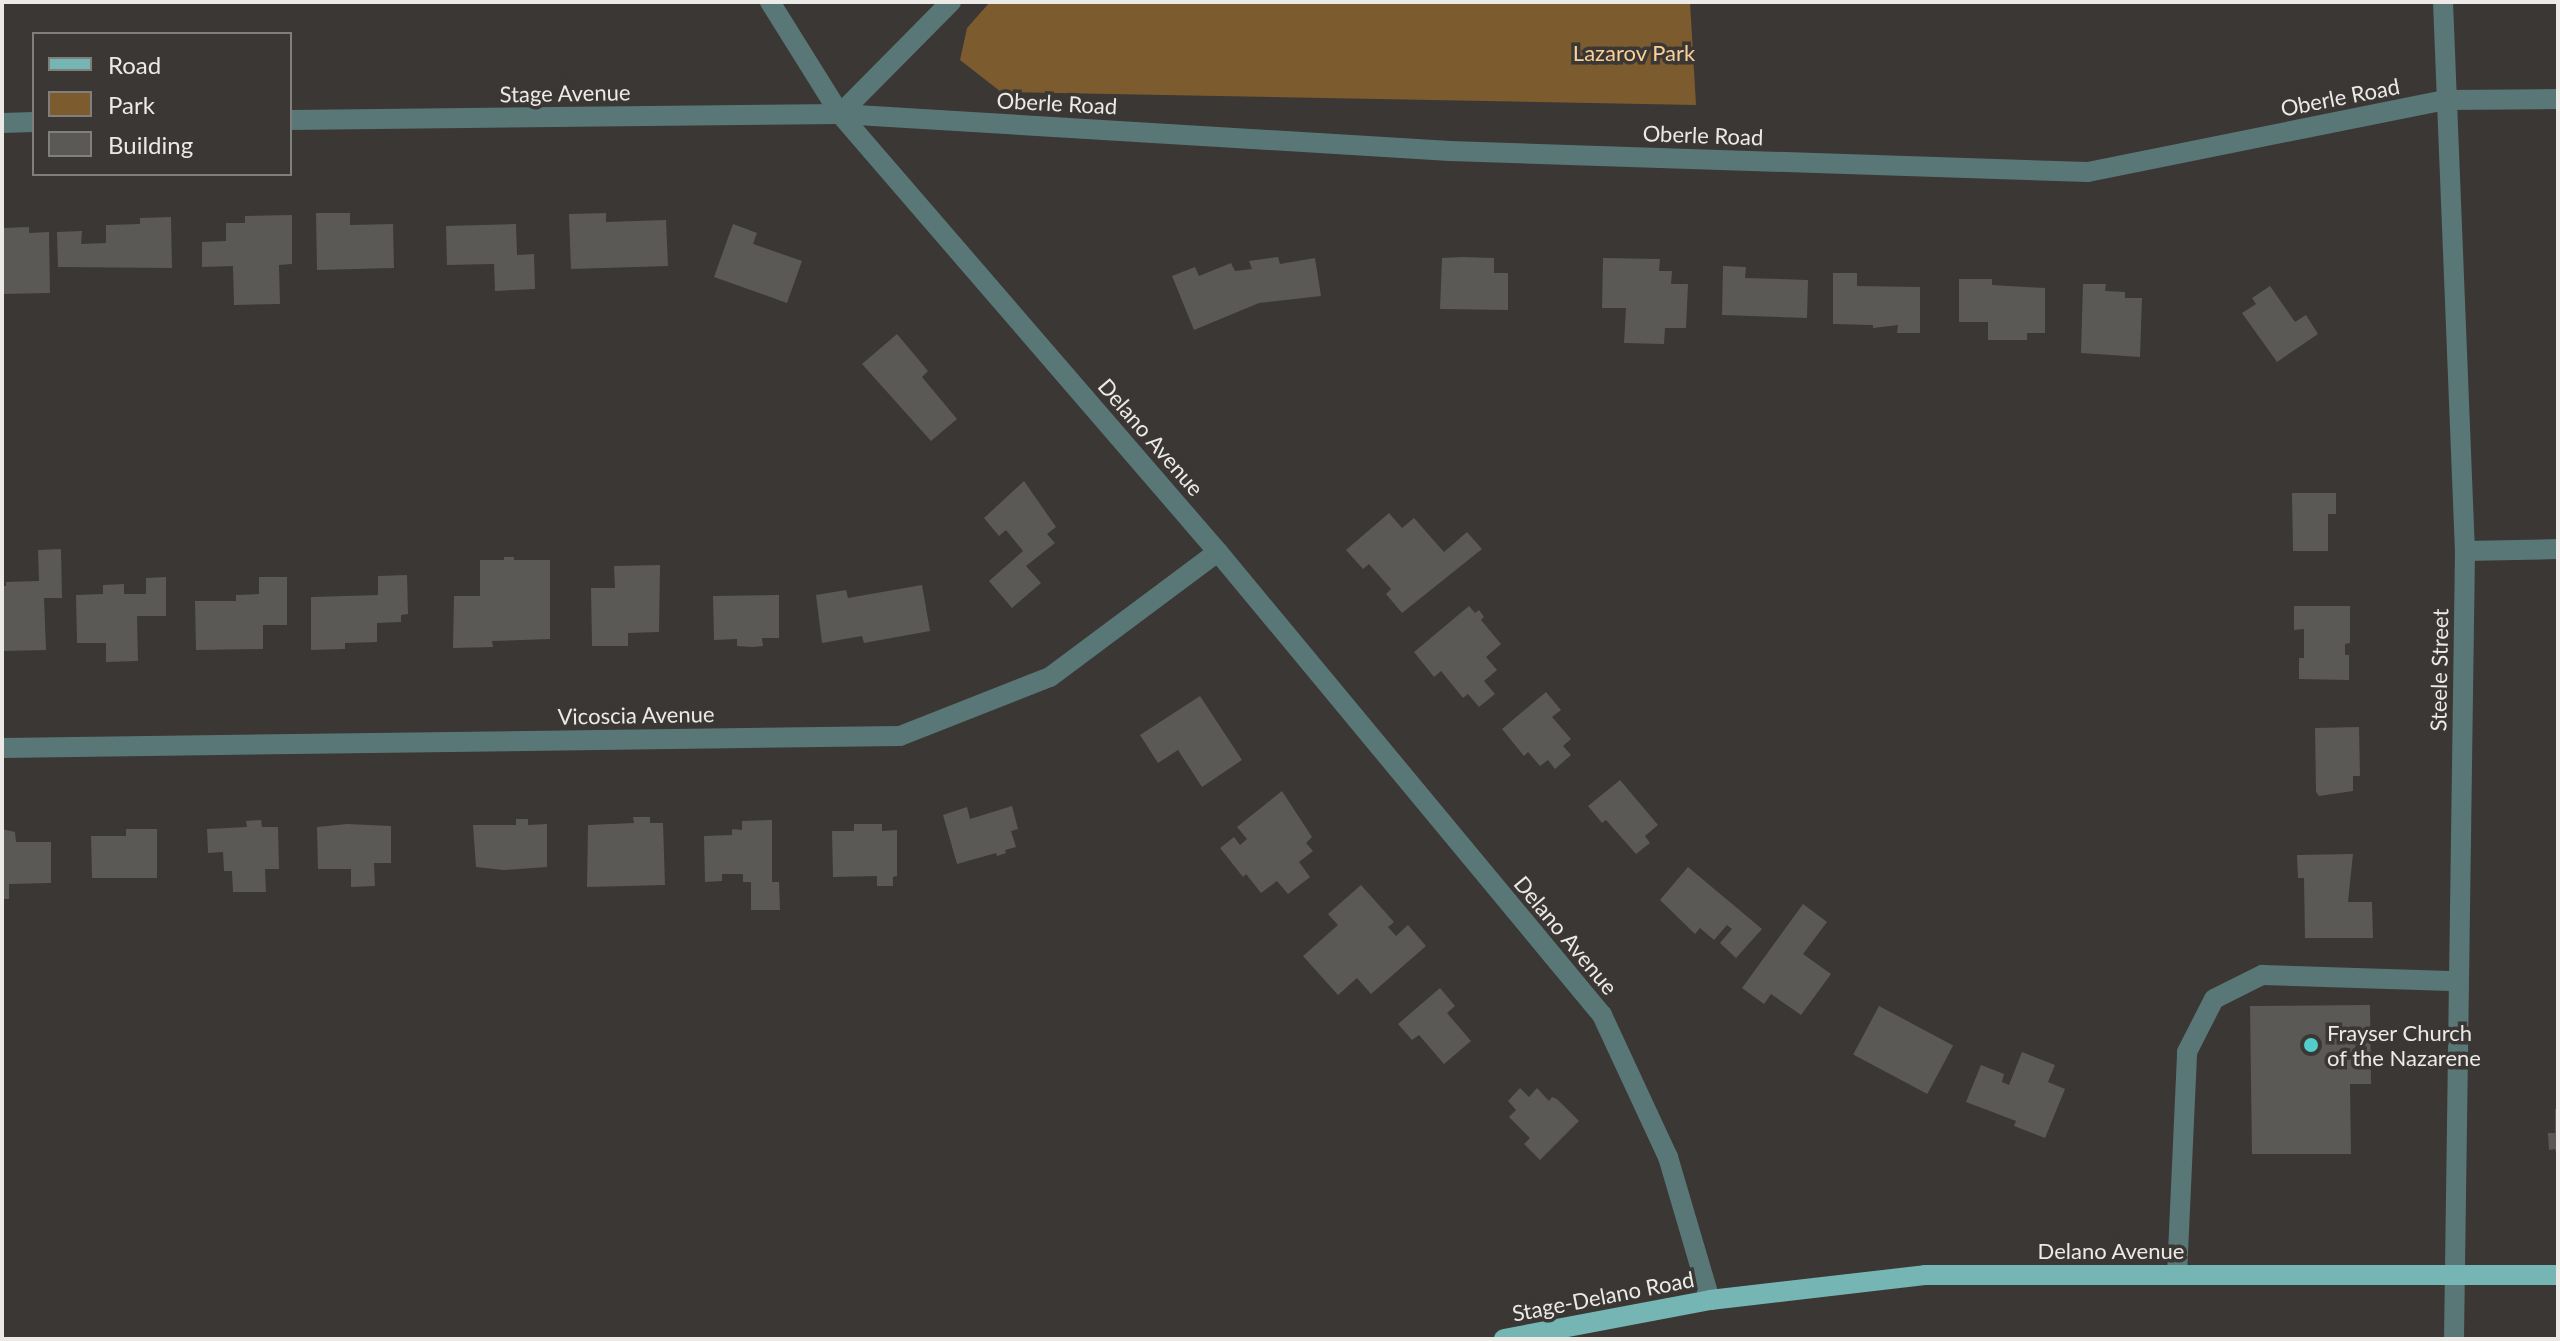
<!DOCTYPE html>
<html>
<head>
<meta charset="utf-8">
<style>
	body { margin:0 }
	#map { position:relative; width:2560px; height:1341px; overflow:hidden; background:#3a3734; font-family:Lato,sans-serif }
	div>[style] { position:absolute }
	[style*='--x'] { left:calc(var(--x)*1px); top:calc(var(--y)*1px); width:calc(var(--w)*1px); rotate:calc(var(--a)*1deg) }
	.green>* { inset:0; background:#7c5b2e }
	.building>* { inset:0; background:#5b5955; transform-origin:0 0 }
	.minor>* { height:20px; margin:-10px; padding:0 10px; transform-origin:10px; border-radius:10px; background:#597776 }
	.major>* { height:20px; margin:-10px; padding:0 10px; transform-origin:10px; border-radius:10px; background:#75b5b3 }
	.dots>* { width:22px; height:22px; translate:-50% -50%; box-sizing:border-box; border:4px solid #3a3734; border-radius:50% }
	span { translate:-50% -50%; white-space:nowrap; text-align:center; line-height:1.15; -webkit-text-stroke:7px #3a3734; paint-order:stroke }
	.park-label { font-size:22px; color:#facf98 }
	.street-label { font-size:22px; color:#ebeae7 }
	.poi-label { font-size:22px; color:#ebeae7 }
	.left { translate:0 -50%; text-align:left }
	.frame { position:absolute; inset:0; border:4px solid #ebeae7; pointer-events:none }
	.legend { position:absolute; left:32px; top:32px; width:260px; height:144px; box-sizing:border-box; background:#3a3734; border:2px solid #817f7c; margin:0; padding:10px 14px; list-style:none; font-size:24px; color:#ebeae7 }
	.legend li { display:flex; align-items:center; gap:16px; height:40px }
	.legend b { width:40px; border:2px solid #817f7c }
</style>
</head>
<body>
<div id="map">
	<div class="green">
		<div style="clip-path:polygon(990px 2px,1690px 2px,1696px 105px,1001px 92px,960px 60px,967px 28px)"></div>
	</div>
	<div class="building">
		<div style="clip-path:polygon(316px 213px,350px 213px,350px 225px,393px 224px,394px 268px,317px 270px)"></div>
		<div style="clip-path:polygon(606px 213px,606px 222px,666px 220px,668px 266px,571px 269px,569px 214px)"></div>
		<div style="clip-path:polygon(292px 215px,292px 264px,279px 265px,280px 304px,234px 305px,233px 266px,202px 267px,202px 242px,226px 241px,226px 223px,245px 223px,245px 216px)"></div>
		<div style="clip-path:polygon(171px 217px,172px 268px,58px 267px,57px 232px,82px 231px,81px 244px,106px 243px,106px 225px,140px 224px,140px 218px)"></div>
		<div style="clip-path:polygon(516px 224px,517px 255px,534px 254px,535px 289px,495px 291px,494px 264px,447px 265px,446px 226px)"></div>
		<div style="clip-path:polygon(733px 224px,757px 233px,753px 244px,802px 261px,787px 303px,714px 277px)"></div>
		<div style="clip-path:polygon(29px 227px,29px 233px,49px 232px,50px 293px,2px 294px,2px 228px)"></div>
		<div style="clip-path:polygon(1278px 257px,1280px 264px,1315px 258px,1321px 296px,1259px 303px,1194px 330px,1172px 276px,1195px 267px,1199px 276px,1231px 263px,1235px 271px,1252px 269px,1249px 261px)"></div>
		<div style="clip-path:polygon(1463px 257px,1494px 258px,1494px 273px,1508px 273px,1508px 310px,1440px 309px,1442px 258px)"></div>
		<div style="clip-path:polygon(1603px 258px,1660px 259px,1659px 271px,1672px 271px,1671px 284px,1688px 284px,1686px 328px,1665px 328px,1664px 344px,1624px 343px,1626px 308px,1602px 308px)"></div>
		<div style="clip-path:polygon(1723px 266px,1746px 267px,1745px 278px,1808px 280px,1807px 318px,1722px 315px)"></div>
		<div style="clip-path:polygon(1833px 273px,1857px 273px,1857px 286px,1920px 287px,1920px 333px,1897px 333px,1898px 325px,1873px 328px,1873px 325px,1833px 324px)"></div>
		<div style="clip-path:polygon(1959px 279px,1992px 279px,1992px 285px,2045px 288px,2045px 333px,2027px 333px,2027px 340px,1988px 340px,1988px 322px,1959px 322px)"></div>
		<div style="clip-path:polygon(2083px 284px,2106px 284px,2105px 291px,2125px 292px,2125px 298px,2142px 298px,2140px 357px,2081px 353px)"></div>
		<div style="clip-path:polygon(2270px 286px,2295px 322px,2306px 315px,2318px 334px,2277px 362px,2242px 313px,2256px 304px,2252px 298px)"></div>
		<div style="clip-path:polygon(897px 334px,928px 371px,922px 377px,957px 419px,931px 441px,862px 364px)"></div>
		<div style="clip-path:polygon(1024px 481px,1056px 527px,1047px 534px,1055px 543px,1026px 566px,1041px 583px,1012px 608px,989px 581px,1023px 551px,1006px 530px,999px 536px,984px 518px)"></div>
		<div style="clip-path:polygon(2292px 493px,2336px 493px,2336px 514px,2328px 514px,2328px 551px,2293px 551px)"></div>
		<div style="clip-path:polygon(1389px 513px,1402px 528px,1414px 518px,1444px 552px,1467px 532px,1482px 549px,1402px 613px,1386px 594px,1391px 589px,1369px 564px,1363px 569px,1346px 550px)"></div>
		<div style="clip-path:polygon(61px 549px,62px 598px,44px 598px,46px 650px,2px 651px,2px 586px,6px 586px,6px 582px,39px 581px,38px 550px)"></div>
		<div style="clip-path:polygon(504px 557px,514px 557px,514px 560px,550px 560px,550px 639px,492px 641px,493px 647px,453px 648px,454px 596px,480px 596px,480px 560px,504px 560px)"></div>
		<div style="clip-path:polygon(660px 565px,659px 632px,628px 633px,628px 646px,592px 646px,591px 588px,615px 588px,614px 566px)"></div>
		<div style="clip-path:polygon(407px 575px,408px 614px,401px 615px,401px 622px,377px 623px,377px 642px,345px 643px,345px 649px,311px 650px,311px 597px,378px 595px,378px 576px)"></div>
		<div style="clip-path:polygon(166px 577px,166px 616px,137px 616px,138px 661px,106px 662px,106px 643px,77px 643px,76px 595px,103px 594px,103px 585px,124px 584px,124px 594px,146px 594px,146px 578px)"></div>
		<div style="clip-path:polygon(259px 577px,287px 577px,287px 625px,263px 625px,263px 649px,196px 650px,195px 601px,236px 601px,236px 595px,259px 594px)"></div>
		<div style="clip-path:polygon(922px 585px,930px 631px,864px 643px,862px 636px,822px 643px,816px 595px,846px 590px,848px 598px)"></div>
		<div style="clip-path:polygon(779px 595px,779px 638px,762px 638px,763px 646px,752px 647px,737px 646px,737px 639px,714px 640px,713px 596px)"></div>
		<div style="clip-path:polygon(1469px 606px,1475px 613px,1479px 610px,1484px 617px,1481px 620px,1501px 644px,1486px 657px,1497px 670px,1484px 681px,1495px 694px,1479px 707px,1468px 694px,1463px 698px,1441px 671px,1434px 677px,1414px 652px)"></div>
		<div style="clip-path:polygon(2294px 606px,2350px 606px,2350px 643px,2345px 644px,2345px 655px,2349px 655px,2349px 680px,2299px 679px,2299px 658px,2304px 658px,2304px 629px,2294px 630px)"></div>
		<div style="clip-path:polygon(1546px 692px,1561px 710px,1552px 717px,1571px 739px,1563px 746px,1571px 755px,1555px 769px,1548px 760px,1540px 766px,1528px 752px,1524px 756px,1502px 729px)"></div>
		<div style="clip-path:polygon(1200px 696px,1242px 760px,1202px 787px,1178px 750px,1158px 763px,1140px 735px)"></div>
		<div style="clip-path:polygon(2359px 727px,2360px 776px,2353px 776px,2353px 791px,2319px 796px,2316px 792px,2315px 728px)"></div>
		<div style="clip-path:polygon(1620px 780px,1658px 825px,1645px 836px,1650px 843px,1636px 854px,1606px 820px,1602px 823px,1588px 806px)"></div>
		<div style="clip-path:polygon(1282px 791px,1312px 837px,1306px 843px,1313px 851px,1299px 862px,1310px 877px,1288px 894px,1277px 881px,1261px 893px,1246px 874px,1243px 877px,1220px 848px,1234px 837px,1240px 845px,1247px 839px,1237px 827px)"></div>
		<div style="clip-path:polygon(1012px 806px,1018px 829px,1011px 831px,1016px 847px,1005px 850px,1006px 853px,997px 856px,996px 853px,957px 864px,943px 815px,967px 807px,970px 819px)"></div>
		<div style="clip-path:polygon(633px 817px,650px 817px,650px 823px,663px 823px,665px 885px,587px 887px,588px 825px,634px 823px)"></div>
		<div style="clip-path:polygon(516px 819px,528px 819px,528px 825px,547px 824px,547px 867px,504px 870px,476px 867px,473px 825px,516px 825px)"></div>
		<div style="clip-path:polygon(261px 820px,262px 827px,278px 827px,279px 869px,265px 869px,266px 892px,233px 892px,232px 871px,224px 871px,223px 852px,208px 853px,207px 829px,247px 827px,246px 821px)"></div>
		<div style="clip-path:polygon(772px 820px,772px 882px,779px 882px,780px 910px,751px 910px,751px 882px,743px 882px,743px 874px,722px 874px,722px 881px,705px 882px,704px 836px,732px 835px,732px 829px,742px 830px,742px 821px)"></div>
		<div style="clip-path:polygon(347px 824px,391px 826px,391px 863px,374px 863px,375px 886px,351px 887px,351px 869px,318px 869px,317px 827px)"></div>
		<div style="clip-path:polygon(854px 824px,882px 824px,882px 831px,897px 830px,897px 876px,893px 877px,893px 886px,877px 886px,877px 876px,833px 877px,832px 831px,854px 831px)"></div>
		<div style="clip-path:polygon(2px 829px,15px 832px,16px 842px,51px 842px,51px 883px,9px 884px,9px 899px,2px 899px)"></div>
		<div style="clip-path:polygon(126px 829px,157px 829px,157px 878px,92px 878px,91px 836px,126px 836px)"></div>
		<div style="clip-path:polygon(2353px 854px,2348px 902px,2372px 902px,2373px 938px,2305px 938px,2304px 878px,2298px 878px,2297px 855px)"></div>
		<div style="clip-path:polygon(1688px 867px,1762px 929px,1736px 958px,1720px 943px,1732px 929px,1727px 925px,1714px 940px,1700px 928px,1695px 934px,1660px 900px)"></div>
		<div style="clip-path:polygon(1361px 885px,1394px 922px,1388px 927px,1396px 936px,1408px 925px,1426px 946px,1371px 994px,1357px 978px,1338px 995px,1303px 956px,1338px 925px,1328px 914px)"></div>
		<div style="clip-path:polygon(1803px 904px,1827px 922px,1803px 954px,1831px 974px,1801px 1015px,1771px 994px,1764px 1004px,1742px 988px)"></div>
		<div style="clip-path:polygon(1440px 988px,1455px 1006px,1447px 1013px,1471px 1041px,1444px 1064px,1419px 1035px,1412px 1040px,1398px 1024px)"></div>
		<div style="clip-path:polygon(2370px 1005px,2371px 1084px,2350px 1084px,2351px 1154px,2252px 1154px,2250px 1006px)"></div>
		<div style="left:1879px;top:1006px;width:84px;height:55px;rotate:28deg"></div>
		<div style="clip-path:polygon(2022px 1052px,2055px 1065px,2048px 1082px,2065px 1089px,2045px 1138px,2014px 1126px,2016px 1121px,1966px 1102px,1981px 1065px,2004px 1074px,2002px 1082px,2009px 1085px)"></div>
		<div style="clip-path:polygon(1520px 1088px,1529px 1097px,1537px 1088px,1549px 1101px,1552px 1097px,1557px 1099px,1579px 1121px,1540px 1160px,1524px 1144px,1530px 1138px,1509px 1117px,1516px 1110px,1508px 1101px)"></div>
		<div style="clip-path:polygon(2555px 1109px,2558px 1109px,2558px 1159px,2555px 1149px,2549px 1150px,2548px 1133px,2555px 1133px)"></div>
	</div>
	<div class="minor">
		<div style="--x:770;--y:2;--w:132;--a:58"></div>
		<div style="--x:840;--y:114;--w:579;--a:49.21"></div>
		<div style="--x:1218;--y:552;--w:602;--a:50.33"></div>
		<div style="--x:1602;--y:1015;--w:157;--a:65.1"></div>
		<div style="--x:1668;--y:1157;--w:149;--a:73.6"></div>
		<div style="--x:2443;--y:2;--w:549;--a:87.71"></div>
		<div style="--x:2465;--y:551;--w:788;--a:90.8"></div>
		<div style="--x:840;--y:114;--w:158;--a:-45.3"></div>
		<div style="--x:290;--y:120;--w:550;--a:-0.63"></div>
		<div style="--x:840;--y:114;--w:611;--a:3.47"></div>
		<div style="--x:1450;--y:151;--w:638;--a:1.89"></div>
		<div style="--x:2088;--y:172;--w:365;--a:-11.4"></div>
		<div style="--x:2446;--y:100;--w:112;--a:-0.5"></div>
		<div style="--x:2;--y:123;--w:32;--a:-2"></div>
		<div style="--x:2465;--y:551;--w:93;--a:-1.2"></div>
		<div style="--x:2;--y:748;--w:898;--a:-0.77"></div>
		<div style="--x:900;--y:736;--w:161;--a:-21.5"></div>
		<div style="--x:1050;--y:677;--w:209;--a:-36.7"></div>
		<div style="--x:2177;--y:1275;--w:223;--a:-87.4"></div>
		<div style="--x:2187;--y:1052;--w:59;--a:-63"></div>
		<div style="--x:2214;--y:999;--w:54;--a:-26.6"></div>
		<div style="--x:2262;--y:975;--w:196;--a:1.8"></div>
	</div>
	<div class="major">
		<div style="--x:1504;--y:1339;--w:210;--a:-10.7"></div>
		<div style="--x:1710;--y:1300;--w:216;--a:-6.6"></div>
		<div style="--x:1925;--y:1275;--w:633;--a:0"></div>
	</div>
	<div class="dots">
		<div style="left:2311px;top:1045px;background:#53cdcb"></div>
	</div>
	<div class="park-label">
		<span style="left:1634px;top:53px">Lazarov Park</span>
	</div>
	<div class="street-label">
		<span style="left:565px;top:93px;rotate:-1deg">Stage Avenue</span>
		<span style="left:2340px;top:97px;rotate:-11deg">Oberle Road</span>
		<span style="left:1057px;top:103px;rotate:3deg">Oberle Road</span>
		<span style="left:1703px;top:135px;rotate:2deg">Oberle Road</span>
		<span style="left:1151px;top:437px;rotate:49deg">Delano Avenue</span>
		<span style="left:2439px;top:670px;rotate:-89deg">Steele Street</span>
		<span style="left:636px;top:715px;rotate:-1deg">Vicoscia Avenue</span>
		<span style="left:1566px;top:935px;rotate:50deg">Delano Avenue</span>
		<span style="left:2111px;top:1251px">Delano Avenue</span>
		<span style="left:1603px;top:1296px;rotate:-11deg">Stage-Delano Road</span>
	</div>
	<div class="poi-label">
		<span class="left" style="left:2327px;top:1045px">Frayser Church<br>of the Nazarene</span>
	</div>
	<div class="frame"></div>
	<ul class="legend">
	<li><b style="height:10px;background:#75b5b3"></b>Road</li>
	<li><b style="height:22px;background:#7c5b2e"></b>Park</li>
	<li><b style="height:22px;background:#5b5955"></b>Building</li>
	</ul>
</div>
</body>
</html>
